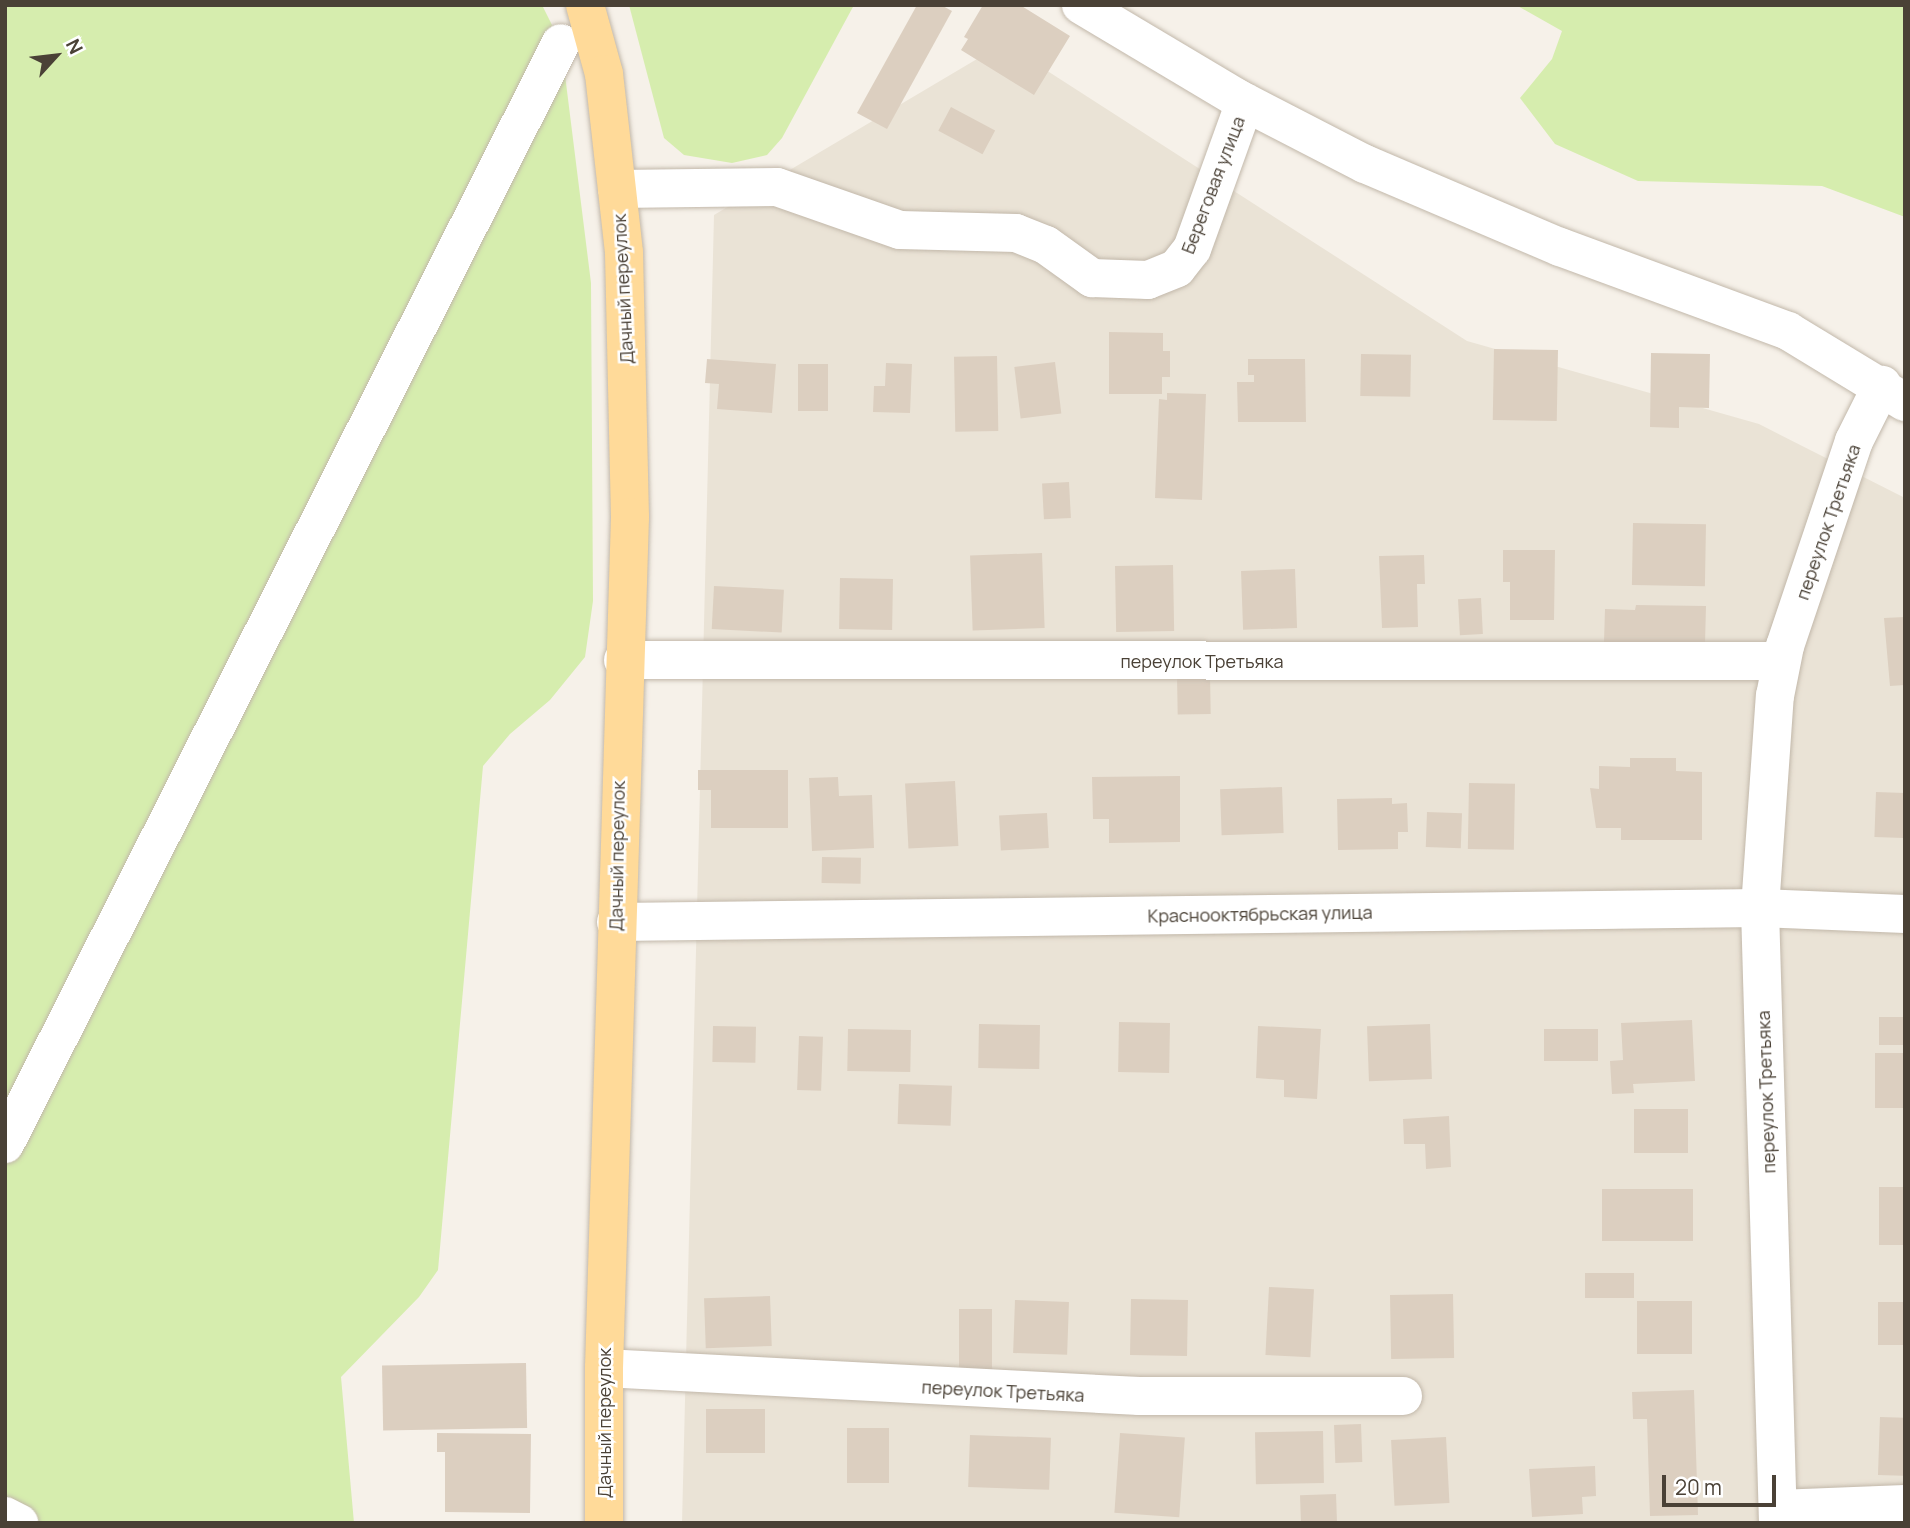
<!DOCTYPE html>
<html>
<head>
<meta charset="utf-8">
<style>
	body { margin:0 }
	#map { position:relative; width:1910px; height:1528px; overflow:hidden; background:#f6f1e9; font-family:Manrope,sans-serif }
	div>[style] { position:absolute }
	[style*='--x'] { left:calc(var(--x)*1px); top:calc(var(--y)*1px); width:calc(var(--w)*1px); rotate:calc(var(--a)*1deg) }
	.residential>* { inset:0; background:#eae3d6 }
	.green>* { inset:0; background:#d6edae }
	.building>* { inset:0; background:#dccfc0; transform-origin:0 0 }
	.roads { filter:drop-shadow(0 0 2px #c2b8aa) drop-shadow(0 0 2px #c2b8aa) }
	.minor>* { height:38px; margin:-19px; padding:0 19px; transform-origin:19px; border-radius:19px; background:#fff }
	.major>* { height:38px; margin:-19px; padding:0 19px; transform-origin:19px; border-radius:19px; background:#ffda99 }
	span { translate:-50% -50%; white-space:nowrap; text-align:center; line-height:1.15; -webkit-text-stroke:5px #fff; paint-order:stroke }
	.street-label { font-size:18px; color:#4a4136 }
	.frame { position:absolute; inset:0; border:7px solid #4a4136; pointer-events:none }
	.north { position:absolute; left:21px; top:21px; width:70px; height:70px; -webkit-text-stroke:5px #fff; paint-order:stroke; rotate:63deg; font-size:19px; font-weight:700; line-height:28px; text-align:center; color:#4a4136 }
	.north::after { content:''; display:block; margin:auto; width:24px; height:32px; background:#4a4136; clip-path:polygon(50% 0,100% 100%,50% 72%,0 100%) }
	.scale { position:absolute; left:1662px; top:1475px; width:114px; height:32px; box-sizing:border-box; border:4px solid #4a4136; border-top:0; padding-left:9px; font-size:21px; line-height:24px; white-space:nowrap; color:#4a4136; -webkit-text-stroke:5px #fff; paint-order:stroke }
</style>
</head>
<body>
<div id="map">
	<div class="residential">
		<div style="clip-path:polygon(1004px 43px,1467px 341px,1759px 424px,1905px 498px,1905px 1523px,682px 1523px,714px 215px)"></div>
	</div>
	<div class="green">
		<div style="clip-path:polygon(5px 5px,542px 5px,561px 43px,591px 283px,593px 601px,585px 657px,550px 700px,510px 734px,483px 766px,438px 1270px,419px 1297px,341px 1377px,354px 1523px,5px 1523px)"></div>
		<div style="clip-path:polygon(629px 5px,854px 5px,782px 138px,767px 155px,732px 163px,684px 155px,664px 138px)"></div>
		<div style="clip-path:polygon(1516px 5px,1905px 5px,1905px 217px,1822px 186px,1638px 181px,1555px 144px,1520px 98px,1552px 59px,1562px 31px)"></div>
	</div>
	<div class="building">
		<div style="clip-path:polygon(917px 5px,941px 5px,952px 11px,887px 129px,857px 113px)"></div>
		<div style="clip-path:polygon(983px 5px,1020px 5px,1070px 36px,1034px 95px,961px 50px,968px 39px,964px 37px)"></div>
		<div style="left:951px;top:107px;width:50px;height:27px;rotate:28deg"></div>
		<div style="clip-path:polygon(1109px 332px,1163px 333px,1163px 351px,1170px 351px,1170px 377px,1162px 377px,1162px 394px,1109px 394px)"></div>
		<div style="left:1494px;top:349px;width:64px;height:71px;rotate:1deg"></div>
		<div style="clip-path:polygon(1651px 353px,1710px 354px,1709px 408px,1679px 407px,1679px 428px,1650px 427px)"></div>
		<div style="left:1361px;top:354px;width:50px;height:42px;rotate:1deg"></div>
		<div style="left:997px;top:356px;width:75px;height:43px;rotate:89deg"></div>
		<div style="clip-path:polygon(707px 359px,776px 364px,772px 413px,717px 409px,719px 384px,705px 383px)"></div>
		<div style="clip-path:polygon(1248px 359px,1305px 359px,1306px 422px,1238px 422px,1237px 382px,1254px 382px,1254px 375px,1248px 375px)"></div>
		<div style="left:1055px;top:362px;width:52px;height:41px;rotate:83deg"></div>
		<div style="clip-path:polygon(886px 363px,912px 364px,910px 413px,873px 412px,874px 386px,885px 386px)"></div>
		<div style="left:828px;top:364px;width:47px;height:30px;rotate:90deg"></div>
		<div style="clip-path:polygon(1167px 393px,1206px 394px,1202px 500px,1155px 498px,1159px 399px,1167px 400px)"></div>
		<div style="left:1069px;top:482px;width:36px;height:27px;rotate:87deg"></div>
		<div style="left:1633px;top:523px;width:73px;height:62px;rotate:1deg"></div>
		<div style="clip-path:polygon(1503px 550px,1555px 550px,1554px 620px,1510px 620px,1510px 582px,1503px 582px)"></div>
		<div style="left:1042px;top:553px;width:75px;height:72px;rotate:88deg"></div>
		<div style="clip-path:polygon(1424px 555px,1425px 584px,1417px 584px,1418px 627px,1382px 628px,1379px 556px)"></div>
		<div style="left:1173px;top:565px;width:66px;height:58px;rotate:89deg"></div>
		<div style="left:1295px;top:569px;width:59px;height:54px;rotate:88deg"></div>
		<div style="left:840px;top:578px;width:53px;height:51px;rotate:1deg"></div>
		<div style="left:714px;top:586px;width:70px;height:43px;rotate:3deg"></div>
		<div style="left:1481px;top:598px;width:36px;height:23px;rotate:87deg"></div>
		<div style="clip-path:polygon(1636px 605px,1706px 606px,1705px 644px,1604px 642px,1605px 609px,1635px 610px)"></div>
		<div style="clip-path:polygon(1905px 617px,1905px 685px,1890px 686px,1884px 618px)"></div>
		<div style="left:1210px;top:674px;width:40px;height:33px;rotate:89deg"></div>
		<div style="clip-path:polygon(1630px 758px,1676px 758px,1676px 771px,1702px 772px,1702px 840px,1621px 840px,1621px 828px,1596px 828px,1590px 788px,1599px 789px,1599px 766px,1630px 767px)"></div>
		<div style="clip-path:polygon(698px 770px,788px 770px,788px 828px,711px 828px,711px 790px,698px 790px)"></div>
		<div style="clip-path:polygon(1180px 776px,1180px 842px,1109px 843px,1109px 819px,1093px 819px,1092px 777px)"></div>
		<div style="clip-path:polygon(838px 777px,839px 796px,872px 795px,874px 848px,812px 851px,809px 778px)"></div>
		<div style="left:955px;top:781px;width:65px;height:50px;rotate:87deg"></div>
		<div style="left:1469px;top:783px;width:46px;height:66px;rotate:1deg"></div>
		<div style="left:1282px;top:787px;width:46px;height:62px;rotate:88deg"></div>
		<div style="left:1876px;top:792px;width:29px;height:45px;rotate:2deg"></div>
		<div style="clip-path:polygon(1392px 798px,1392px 804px,1407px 803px,1408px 832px,1398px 832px,1398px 849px,1338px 850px,1337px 799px)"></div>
		<div style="left:1427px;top:812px;width:35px;height:35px;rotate:2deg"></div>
		<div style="left:1047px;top:813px;width:35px;height:48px;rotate:87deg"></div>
		<div style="left:822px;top:857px;width:39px;height:26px;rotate:1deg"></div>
		<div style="left:1879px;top:1017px;width:26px;height:28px"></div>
		<div style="clip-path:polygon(1692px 1020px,1695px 1081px,1633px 1084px,1634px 1093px,1612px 1094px,1610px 1061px,1623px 1060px,1621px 1023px)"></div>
		<div style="left:1119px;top:1022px;width:51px;height:50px;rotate:1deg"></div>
		<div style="left:979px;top:1024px;width:61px;height:44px;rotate:1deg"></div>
		<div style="left:1430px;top:1024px;width:55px;height:63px;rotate:88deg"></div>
		<div style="left:713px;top:1026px;width:43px;height:36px;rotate:1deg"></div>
		<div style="clip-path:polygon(1258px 1026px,1321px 1029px,1317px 1099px,1284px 1097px,1284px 1080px,1256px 1078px)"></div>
		<div style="left:848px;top:1029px;width:63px;height:42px;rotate:1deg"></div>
		<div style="left:1544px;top:1029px;width:54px;height:32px"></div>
		<div style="left:799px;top:1036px;width:24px;height:54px;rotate:2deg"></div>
		<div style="left:1905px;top:1053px;width:55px;height:30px;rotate:90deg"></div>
		<div style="left:899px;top:1084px;width:53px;height:40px;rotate:2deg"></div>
		<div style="left:1634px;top:1109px;width:54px;height:44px"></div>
		<div style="clip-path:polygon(1449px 1116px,1451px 1167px,1426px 1169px,1425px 1144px,1404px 1144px,1403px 1119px)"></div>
		<div style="left:1879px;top:1187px;width:26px;height:58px"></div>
		<div style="left:1602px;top:1189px;width:91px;height:52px"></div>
		<div style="left:1585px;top:1273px;width:49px;height:25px"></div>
		<div style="left:1269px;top:1287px;width:45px;height:68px;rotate:3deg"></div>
		<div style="left:1453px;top:1294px;width:64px;height:63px;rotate:89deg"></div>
		<div style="left:770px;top:1296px;width:50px;height:66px;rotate:88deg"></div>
		<div style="left:1131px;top:1299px;width:57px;height:56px;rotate:1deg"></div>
		<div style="left:1015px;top:1300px;width:54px;height:53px;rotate:2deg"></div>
		<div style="left:1637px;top:1301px;width:55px;height:53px"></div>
		<div style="left:1878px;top:1302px;width:27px;height:43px"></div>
		<div style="left:959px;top:1309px;width:33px;height:64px"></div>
		<div style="left:526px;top:1363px;width:65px;height:144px;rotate:89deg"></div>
		<div style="clip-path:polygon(1694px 1390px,1698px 1515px,1650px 1516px,1647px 1419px,1633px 1419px,1632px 1392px)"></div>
		<div style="left:706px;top:1409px;width:59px;height:44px"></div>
		<div style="left:1880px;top:1417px;width:25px;height:58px;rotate:2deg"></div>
		<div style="left:1361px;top:1424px;width:38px;height:27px;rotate:88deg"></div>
		<div style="left:847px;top:1428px;width:42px;height:55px"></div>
		<div style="left:1323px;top:1431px;width:52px;height:68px;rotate:89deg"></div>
		<div style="clip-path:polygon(437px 1433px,531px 1434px,530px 1513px,445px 1512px,445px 1452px,437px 1452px)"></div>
		<div style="left:1120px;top:1433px;width:65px;height:80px;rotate:4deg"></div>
		<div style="left:970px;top:1435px;width:81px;height:52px;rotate:2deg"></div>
		<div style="left:1446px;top:1437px;width:66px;height:55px;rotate:87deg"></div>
		<div style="clip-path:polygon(1595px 1466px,1596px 1496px,1582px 1497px,1583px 1514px,1532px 1517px,1529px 1469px)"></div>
		<div style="left:1336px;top:1494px;width:29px;height:36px;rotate:88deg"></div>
	</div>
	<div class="roads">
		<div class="minor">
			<div style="--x:1081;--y:5;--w:182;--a:30.8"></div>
			<div style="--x:1237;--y:98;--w:144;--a:27.3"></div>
			<div style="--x:1365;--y:164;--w:212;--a:23.1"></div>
			<div style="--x:1560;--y:247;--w:243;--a:20.2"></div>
			<div style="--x:1788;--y:331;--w:137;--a:31.3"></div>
			<div style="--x:617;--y:189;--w:160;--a:-0.7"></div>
			<div style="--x:777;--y:187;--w:130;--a:19.3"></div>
			<div style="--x:900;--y:230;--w:116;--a:1.5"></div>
			<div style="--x:1016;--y:233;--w:32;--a:22"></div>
			<div style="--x:1046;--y:245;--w:57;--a:35.7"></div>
			<div style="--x:1092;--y:278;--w:56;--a:2"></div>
			<div style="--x:1148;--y:280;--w:31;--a:-22"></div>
			<div style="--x:1177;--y:268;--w:24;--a:-52"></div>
			<div style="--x:1192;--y:249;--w:156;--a:-70.2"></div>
			<div style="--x:623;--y:660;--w:1158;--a:0.05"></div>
			<div style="--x:616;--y:922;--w:1144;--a:-0.7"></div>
			<div style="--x:1760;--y:908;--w:145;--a:2.4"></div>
			<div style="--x:5;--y:1144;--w:1233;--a:-63.21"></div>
			<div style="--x:604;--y:1368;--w:536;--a:3"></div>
			<div style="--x:1139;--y:1396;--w:264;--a:0"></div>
			<div style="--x:1778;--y:1509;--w:127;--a:-2.3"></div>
			<div style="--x:5;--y:1516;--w:16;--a:27"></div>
			<div style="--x:1778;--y:1523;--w:615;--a:-91.68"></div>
			<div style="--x:1760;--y:908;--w:213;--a:-86"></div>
			<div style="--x:1775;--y:696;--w:51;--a:-78.7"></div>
			<div style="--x:1785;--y:646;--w:216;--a:-71.4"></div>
			<div style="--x:1854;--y:441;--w:63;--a:-63.4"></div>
		</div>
		<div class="major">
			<div style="--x:585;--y:5;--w:72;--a:74.6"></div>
			<div style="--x:604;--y:74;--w:180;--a:83.6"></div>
			<div style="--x:624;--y:253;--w:264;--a:88.7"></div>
			<div style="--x:630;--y:517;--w:851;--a:91.75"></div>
			<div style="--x:604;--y:1368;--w:155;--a:90"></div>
		</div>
	</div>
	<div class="street-label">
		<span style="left:1213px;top:185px;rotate:-69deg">Береговая улица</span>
		<span style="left:623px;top:289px;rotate:-93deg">Дачный переулок</span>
		<span style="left:1828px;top:522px;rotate:-71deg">переулок Третьяка</span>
		<span style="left:1202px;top:661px">переулок Третьяка</span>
		<span style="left:617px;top:856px;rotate:-89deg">Дачный переулок</span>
		<span style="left:1260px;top:914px;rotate:-1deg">Краснооктябрьская улица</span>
		<span style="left:1766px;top:1092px;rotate:-92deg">переулок Третьяка</span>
		<span style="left:1003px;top:1391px;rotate:3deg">переулок Третьяка</span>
		<span style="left:604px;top:1423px;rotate:-90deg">Дачный переулок</span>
	</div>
	<div class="frame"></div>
	<div class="north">N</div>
	<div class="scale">20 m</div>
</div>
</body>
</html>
